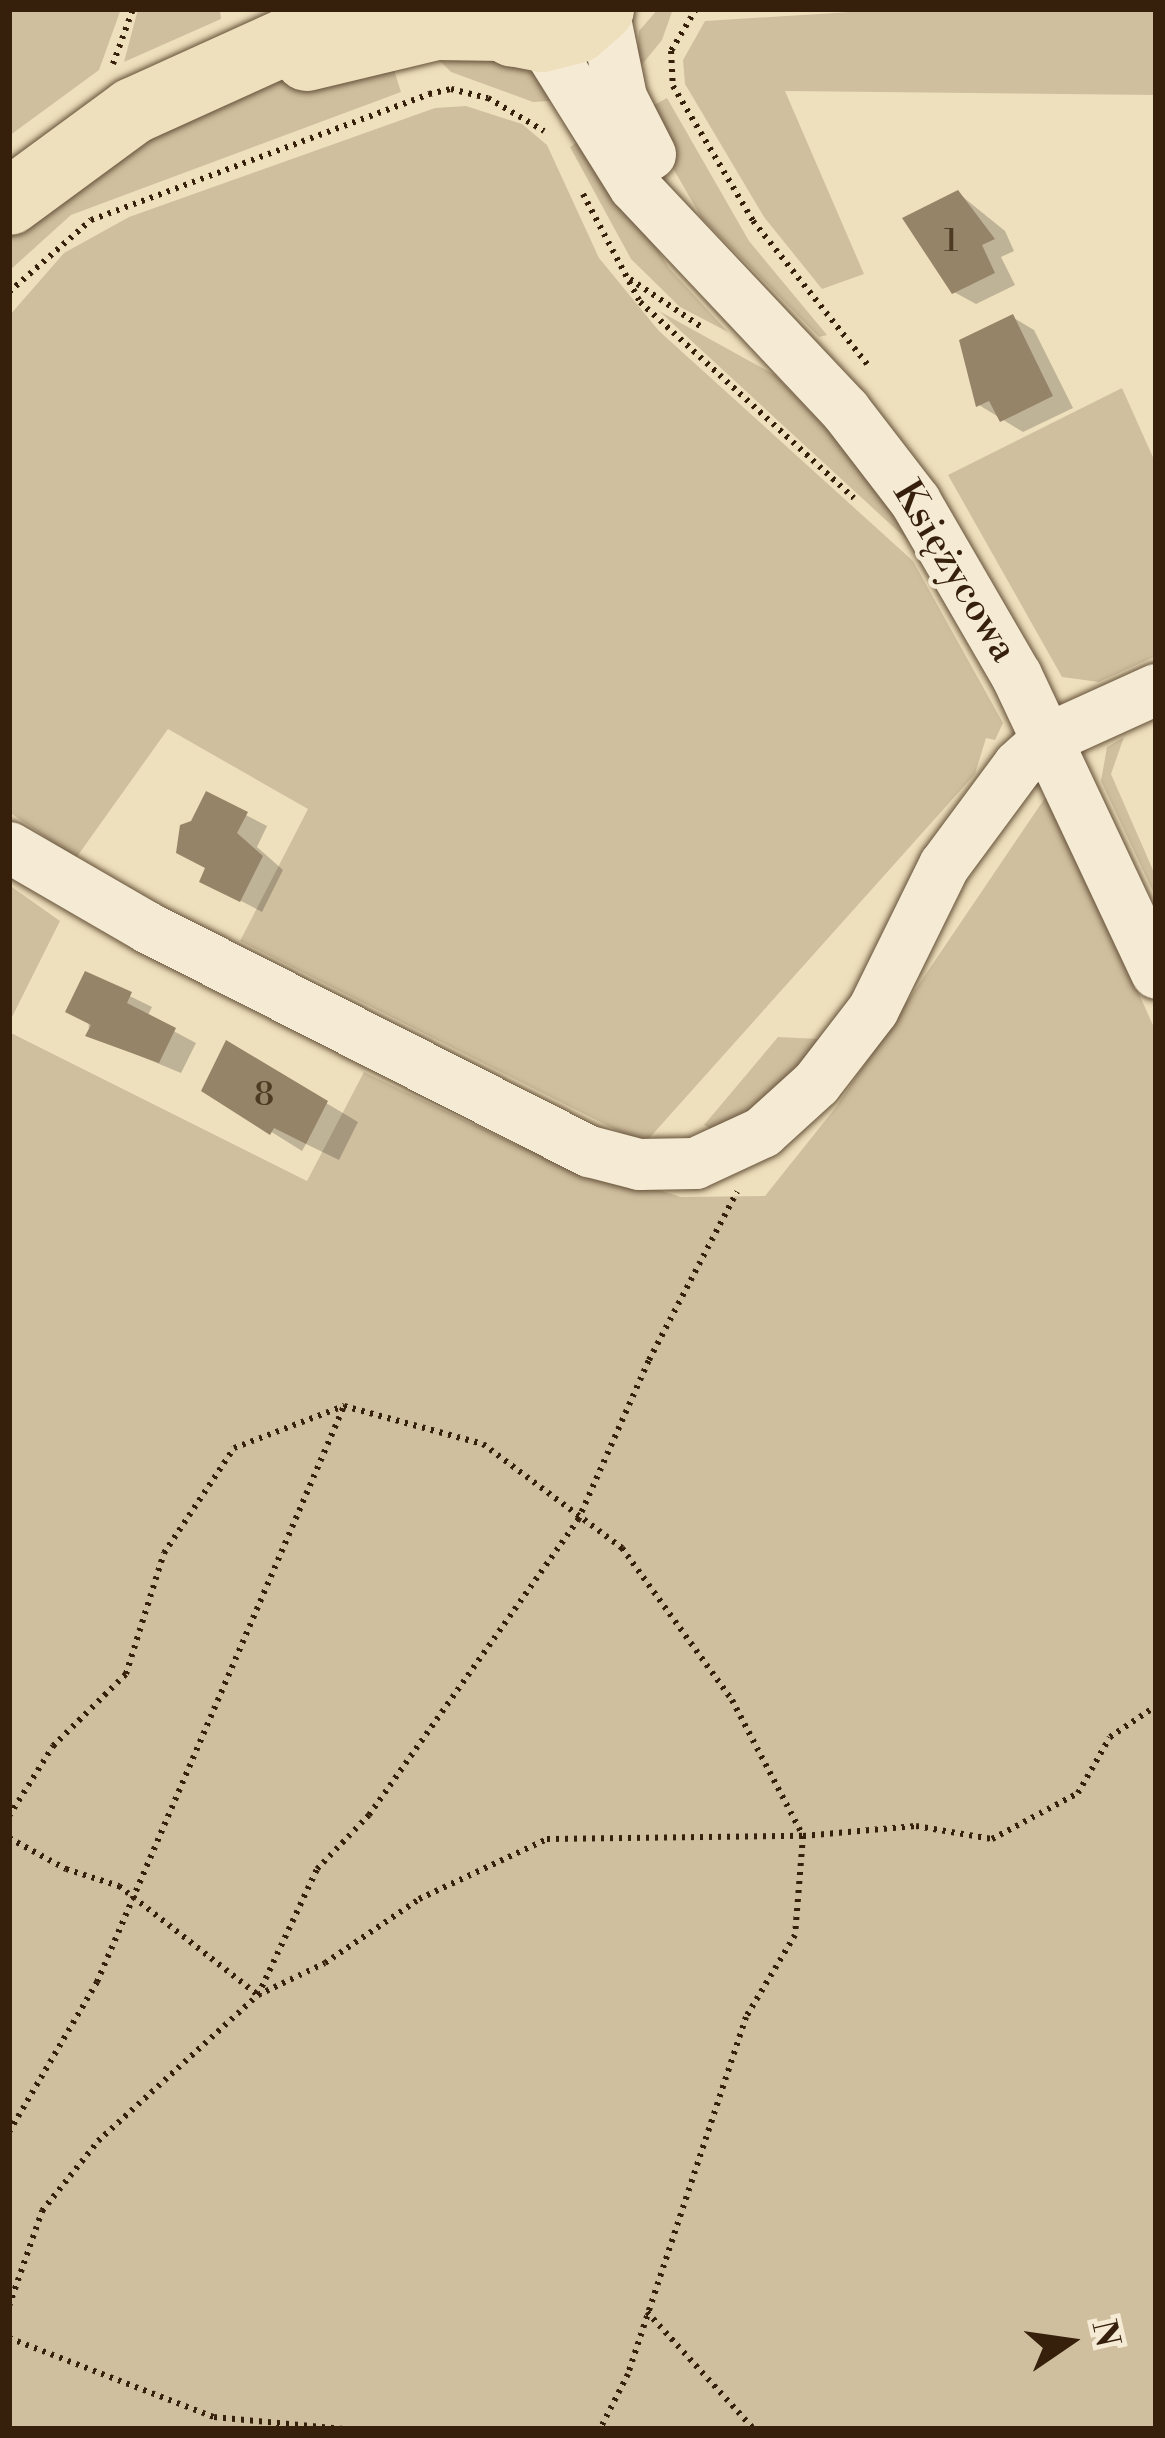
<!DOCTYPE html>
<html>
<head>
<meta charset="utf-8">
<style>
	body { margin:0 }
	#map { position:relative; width:1165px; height:2438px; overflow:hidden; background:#efe0bd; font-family:"Libre Bodoni",serif }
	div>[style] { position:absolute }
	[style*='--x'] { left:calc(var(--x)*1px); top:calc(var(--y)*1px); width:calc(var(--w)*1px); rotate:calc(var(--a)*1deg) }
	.green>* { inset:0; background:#d0bf9f }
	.shadow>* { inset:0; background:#0003 }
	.building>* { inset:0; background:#968468 }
	.path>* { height:6px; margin-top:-3px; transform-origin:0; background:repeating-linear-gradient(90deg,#36200b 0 3px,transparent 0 9px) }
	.roads { filter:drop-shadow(0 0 3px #645038) drop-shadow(0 0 3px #645038) }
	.minor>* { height:51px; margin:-25.5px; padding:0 25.5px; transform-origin:25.5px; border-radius:25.5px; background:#f5ebd4 }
	.major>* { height:66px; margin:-33px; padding:0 33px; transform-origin:33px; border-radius:33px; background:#efe0bd }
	span { translate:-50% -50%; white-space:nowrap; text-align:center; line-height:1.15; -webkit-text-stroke:9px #f5ebd4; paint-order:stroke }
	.number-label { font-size:33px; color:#4e3922 }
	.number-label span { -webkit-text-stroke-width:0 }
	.street-label { font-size:39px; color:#36200b }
	.frame { position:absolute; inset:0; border:12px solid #36200b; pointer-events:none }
	.north { position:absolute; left:1009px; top:2282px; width:120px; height:120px; -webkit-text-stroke:9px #f5ebd4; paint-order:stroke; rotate:77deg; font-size:33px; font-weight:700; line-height:48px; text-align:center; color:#36200b }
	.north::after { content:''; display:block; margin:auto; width:42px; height:54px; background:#36200b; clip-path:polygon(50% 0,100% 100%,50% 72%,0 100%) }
</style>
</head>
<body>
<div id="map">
	<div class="green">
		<div style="clip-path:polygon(9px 9px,121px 9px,99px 70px,9px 136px)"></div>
		<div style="clip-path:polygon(138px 9px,220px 9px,221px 19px,124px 62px)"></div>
		<div style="clip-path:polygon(658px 9px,673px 9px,662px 40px,636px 72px,639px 31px)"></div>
		<div style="clip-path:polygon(899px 9px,1156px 9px,1156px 95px,785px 91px,864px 274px,822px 289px,764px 217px,685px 84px,683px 60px,705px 21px)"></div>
		<div style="clip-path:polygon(387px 48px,401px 92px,71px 215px,9px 271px,9px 234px,177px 111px)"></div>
		<div style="clip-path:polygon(480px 52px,540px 76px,565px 100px,533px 102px,451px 72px,434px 55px)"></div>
		<div style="clip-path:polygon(667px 98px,749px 241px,827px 335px,819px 337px,701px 217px,641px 112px)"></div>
		<div style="clip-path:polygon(466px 106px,522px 124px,547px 145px,599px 258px,659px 331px,913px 561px,1003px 723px,995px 740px,986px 738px,975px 774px,644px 1144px,240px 941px,308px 809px,168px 729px,76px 858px,9px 812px,9px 316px,64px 253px,129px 217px,435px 108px)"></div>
		<div style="clip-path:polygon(588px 135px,669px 268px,728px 332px,680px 307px,631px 259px,570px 147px)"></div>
		<div style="clip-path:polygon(659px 311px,775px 375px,880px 484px,914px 546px)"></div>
		<div style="clip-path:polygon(1122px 388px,1156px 464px,1156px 656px,1099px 682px,1062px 677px,948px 475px)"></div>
		<div style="clip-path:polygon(1124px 737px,1111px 774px,1156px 877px,1156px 898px,1101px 781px,1107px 747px)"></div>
		<div style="clip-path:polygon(1049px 792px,1156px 1032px,1156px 2429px,9px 2429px,9px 1032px,307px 1181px,364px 1072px,514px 1144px,681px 1197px,765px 1196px,836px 1107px)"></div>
		<div style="clip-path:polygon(9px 885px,60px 921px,9px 1023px)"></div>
		<div style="clip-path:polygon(778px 1037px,820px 1039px,798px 1077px,726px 1138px,704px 1125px)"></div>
	</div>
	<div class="shadow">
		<div style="clip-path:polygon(958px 193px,1005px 231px,1014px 251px,1001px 257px,1015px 285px,976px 304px,954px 292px)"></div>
		<div style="clip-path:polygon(1012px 317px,1034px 330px,1073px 408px,1023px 432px,979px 405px)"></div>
		<div style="clip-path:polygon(207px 795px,267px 826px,257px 847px,283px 870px,262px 912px,224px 892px,209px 868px,179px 851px)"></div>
		<div style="clip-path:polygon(87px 975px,152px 1007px,147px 1017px,196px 1043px,181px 1073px,89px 1035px)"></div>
		<div style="clip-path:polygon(227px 1044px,358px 1122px,339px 1160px,306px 1144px,302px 1151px,204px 1090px)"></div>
	</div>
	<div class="building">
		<div style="clip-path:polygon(958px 190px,995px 239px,982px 245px,995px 273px,952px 294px,902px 218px)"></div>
		<div style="clip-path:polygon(1013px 314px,1053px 396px,1000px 422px,989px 401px,976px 407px,959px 340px)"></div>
		<div style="clip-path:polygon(206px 791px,248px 812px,237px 833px,263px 856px,240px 902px,199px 882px,205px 868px,176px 853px,180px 825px,191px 821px)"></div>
		<div style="clip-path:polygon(85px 971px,132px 992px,127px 1003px,176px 1028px,159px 1063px,85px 1036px,91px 1025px,65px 1012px)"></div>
		<div style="clip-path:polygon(226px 1040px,328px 1101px,306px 1144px,274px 1128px,270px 1135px,201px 1091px)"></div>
	</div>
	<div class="path">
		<div style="--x:696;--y:9;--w:49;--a:120.8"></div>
		<div style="--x:671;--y:51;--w:35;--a:87"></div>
		<div style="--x:673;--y:86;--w:157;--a:59.3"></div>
		<div style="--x:753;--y:221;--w:183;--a:51.4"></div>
		<div style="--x:113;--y:64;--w:59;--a:-70"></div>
		<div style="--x:583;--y:194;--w:122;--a:62.2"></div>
		<div style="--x:640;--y:302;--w:290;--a:42.5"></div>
		<div style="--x:630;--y:279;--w:88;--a:33.9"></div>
		<div style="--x:9;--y:292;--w:109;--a:-41.3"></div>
		<div style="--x:91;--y:220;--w:361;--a:-20.4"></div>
		<div style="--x:429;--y:94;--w:23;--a:-13"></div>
		<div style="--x:451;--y:89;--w:38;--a:14"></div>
		<div style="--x:488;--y:98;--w:65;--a:30.5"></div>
		<div style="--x:9;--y:1816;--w:83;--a:-57.8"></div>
		<div style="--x:53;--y:1746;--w:103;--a:-44.6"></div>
		<div style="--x:126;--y:1674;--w:127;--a:-72.6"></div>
		<div style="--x:164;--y:1553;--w:126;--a:-56.3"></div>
		<div style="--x:234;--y:1448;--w:118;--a:-20.9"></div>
		<div style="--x:344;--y:1406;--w:144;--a:15.3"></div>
		<div style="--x:483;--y:1444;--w:174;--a:36.8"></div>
		<div style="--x:622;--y:1548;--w:188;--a:54.1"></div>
		<div style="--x:732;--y:1700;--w:153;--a:62.4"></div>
		<div style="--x:803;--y:1836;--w:113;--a:-5.1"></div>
		<div style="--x:916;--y:1826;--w:77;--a:9.7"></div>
		<div style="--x:992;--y:1839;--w:98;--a:-28.1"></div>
		<div style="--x:1078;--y:1793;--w:64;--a:-60.3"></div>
		<div style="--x:1110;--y:1737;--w:55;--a:-34"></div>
		<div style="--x:9;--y:1838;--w:65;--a:28.5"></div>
		<div style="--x:66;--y:1869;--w:56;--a:17.8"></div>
		<div style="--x:119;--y:1886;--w:177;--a:38.1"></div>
		<div style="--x:258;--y:1995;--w:139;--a:-64.9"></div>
		<div style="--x:317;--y:1869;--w:75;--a:-46.1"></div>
		<div style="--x:369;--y:1815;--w:362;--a:-54.7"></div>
		<div style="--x:578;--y:1520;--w:175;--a:-66.1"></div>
		<div style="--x:649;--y:1360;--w:190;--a:-62.4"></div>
		<div style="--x:9;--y:2132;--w:174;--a:-59.6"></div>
		<div style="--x:97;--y:1982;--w:627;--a:-66.79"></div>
		<div style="--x:9;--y:2306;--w:101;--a:-70.8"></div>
		<div style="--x:42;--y:2211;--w:90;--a:-51.3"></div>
		<div style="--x:98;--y:2141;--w:217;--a:-42.4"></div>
		<div style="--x:258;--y:1995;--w:74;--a:-25.5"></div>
		<div style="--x:325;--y:1963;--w:114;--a:-34.2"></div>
		<div style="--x:419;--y:1899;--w:141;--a:-25.1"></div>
		<div style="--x:547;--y:1839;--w:256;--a:-0.7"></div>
		<div style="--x:803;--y:1836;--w:99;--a:94.6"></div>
		<div style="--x:795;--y:1935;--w:96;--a:120.9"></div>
		<div style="--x:746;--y:2017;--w:376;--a:108.3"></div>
		<div style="--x:628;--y:2374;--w:62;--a:117"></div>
		<div style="--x:647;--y:2312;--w:159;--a:47.6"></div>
		<div style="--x:9;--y:2338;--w:220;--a:21.1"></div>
		<div style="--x:214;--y:2417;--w:130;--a:5.3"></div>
	</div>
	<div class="roads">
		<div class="minor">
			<div style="--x:603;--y:9;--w:90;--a:78.4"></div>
			<div style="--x:621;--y:97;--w:64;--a:63"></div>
			<div style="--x:542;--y:39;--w:173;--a:58"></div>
			<div style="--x:634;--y:186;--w:308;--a:46.7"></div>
			<div style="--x:845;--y:410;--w:115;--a:52.4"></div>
			<div style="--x:915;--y:501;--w:201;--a:59.9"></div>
			<div style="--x:1016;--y:675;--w:329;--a:64.8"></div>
			<div style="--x:9;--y:847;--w:160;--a:30.1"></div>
			<div style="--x:147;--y:927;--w:496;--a:26.9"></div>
			<div style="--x:589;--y:1151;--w:52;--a:14.6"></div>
			<div style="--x:639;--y:1164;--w:56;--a:-1"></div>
			<div style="--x:695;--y:1163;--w:74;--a:-24.8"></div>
			<div style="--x:762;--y:1132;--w:73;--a:-42.2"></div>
			<div style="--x:816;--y:1083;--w:93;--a:-52.4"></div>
			<div style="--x:873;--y:1009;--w:161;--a:-63.8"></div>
			<div style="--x:944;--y:865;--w:124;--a:-53.5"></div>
			<div style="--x:1018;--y:765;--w:40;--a:-42"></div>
			<div style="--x:1048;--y:738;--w:119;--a:-24.4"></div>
		</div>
		<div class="major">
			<div style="--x:483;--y:9;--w:38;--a:40"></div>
			<div style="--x:512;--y:33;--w:31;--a:11"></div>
			<div style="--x:542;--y:39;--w:36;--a:-14"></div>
			<div style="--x:577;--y:30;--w:32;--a:-41"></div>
			<div style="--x:307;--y:58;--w:133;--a:-13.5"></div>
			<div style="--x:436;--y:27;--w:67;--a:0.9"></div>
			<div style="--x:9;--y:202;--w:154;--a:-36.3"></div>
			<div style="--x:133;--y:111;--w:247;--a:-24.4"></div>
		</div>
	</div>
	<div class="number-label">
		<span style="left:951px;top:242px">1</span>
		<span style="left:264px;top:1096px">8</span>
	</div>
	<div class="street-label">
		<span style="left:954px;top:572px;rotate:59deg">Księżycowa</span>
	</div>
	<div class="frame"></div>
	<div class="north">N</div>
</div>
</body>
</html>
